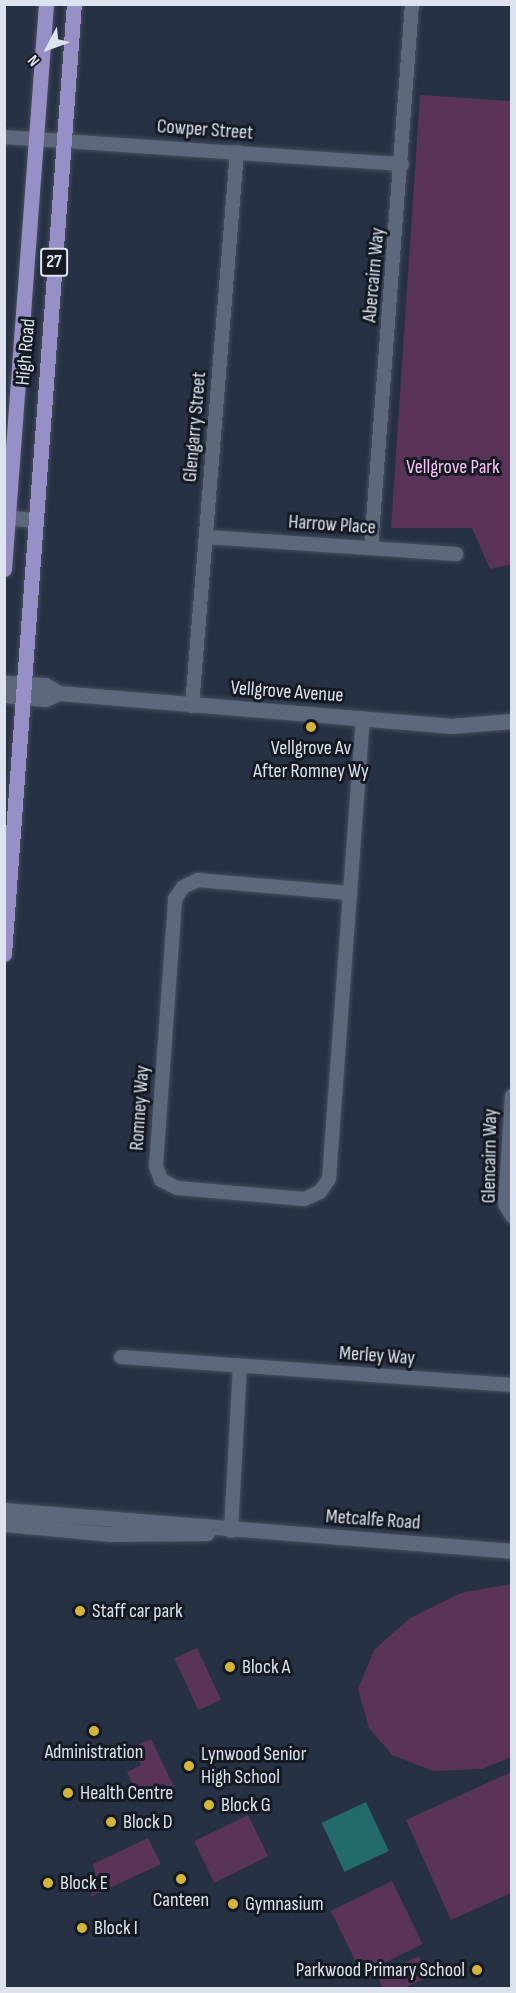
<!DOCTYPE html>
<html>
<head>
<meta charset="utf-8">
<style>
	body { margin:0 }
	#map { position:relative; width:516px; height:1993px; overflow:hidden; background:#273144; font-family:"Sofia Sans Condensed",sans-serif }
	div>[style] { position:absolute }
	[style*='--x'] { left:calc(var(--x)*1px); top:calc(var(--y)*1px); width:calc(var(--w)*1px); rotate:calc(var(--a)*1deg) }
	.green>* { inset:0; background:#593358; transform-origin:0 0 }
	.water>* { inset:0; background:#226a6b; transform-origin:0 0 }
	.roads { filter:drop-shadow(0 0 2px #454e5d) drop-shadow(0 0 2px #454e5d) }
	.minor>* { height:14px; margin:-7px; padding:0 7px; transform-origin:7px; border-radius:7px; background:#5d687d }
	.tertiary>* { height:15px; margin:-7.5px; padding:0 7.5px; transform-origin:7.5px; border-radius:7.5px; background:#5d687d }
	.secondary>* { height:15px; margin:-7.5px; padding:0 7.5px; transform-origin:7.5px; border-radius:7.5px; background:#5d687d }
	.primary>* { height:15px; margin:-7.5px; padding:0 7.5px; transform-origin:7.5px; border-radius:7.5px; background:#9790c6 }
	.dots>* { width:16px; height:16px; translate:-50% -50%; box-sizing:border-box; border:3px solid #141922; border-radius:50% }
	span { translate:-50% -50%; white-space:nowrap; text-align:center; line-height:1.15; -webkit-text-stroke:6px #141922; paint-order:stroke }
	.shield-label span { padding:2px 4px; background:#141922; border:2px solid; border-radius:4px; -webkit-text-stroke-width:0 }
	.shield-label { font-size:18px; color:#dce3ef; font-weight:700 }
	.street-label { font-size:20px; color:#dce3ef }
	.park-label { font-size:20px; color:#fac2f7 }
	.poi-label { font-size:20px; color:#dce3ef }
	.left { translate:0 -50%; text-align:left }
	.right { translate:-100% -50%; text-align:right }
	.frame { position:absolute; inset:0; border:6px solid #dce3ef; pointer-events:none }
	.north { position:absolute; left:18px; top:18px; width:60px; height:60px; -webkit-text-stroke:4px #141922; paint-order:stroke; rotate:229deg; font-size:16px; font-weight:700; line-height:24px; text-align:center; color:#dce3ef }
	.north::after { content:''; display:block; margin:auto; width:21px; height:27px; background:#dce3ef; clip-path:polygon(50% 0,100% 100%,50% 72%,0 100%) }
</style>
</head>
<body>
<div id="map">
	<div class="green">
		<div style="clip-path:polygon(420px 95px,511px 101px,512px 564px,490px 569px,472px 528px,391px 528px)"></div>
		<div style="clip-path:polygon(511px 1584px,511px 1757px,482px 1769px,433px 1771px,392px 1755px,369px 1728px,358px 1689px,374px 1650px,410px 1618px,461px 1593px)"></div>
		<div style="left:197px;top:1648px;width:57px;height:25px;rotate:65deg"></div>
		<div style="clip-path:polygon(151px 1739px,174px 1787px,168px 1789px,164px 1784px,156px 1784px,136px 1791px,127px 1772px,141px 1765px,133px 1747px)"></div>
		<div style="clip-path:polygon(511px 1772px,511px 1893px,451px 1920px,406px 1820px)"></div>
		<div style="left:248px;top:1815px;width:46px;height:60px;rotate:64deg"></div>
		<div style="clip-path:polygon(148px 1838px,161px 1864px,90px 1897px,97px 1880px,93px 1864px)"></div>
		<div style="left:392px;top:1881px;width:70px;height:68px;rotate:64deg"></div>
		<div style="clip-path:polygon(419px 1956px,429px 1977px,404px 1988px,383px 1988px,377px 1976px)"></div>
	</div>
	<div class="water">
		<div style="left:366px;top:1802px;width:54px;height:49px;rotate:65deg"></div>
	</div>
	<div class="roads">
		<div class="minor">
			<div style="--x:4;--y:137;--w:399;--a:3.9"></div>
			<div style="--x:206;--y:537;--w:251;--a:3.9"></div>
			<div style="--x:371;--y:548;--w:546;--a:-85.69"></div>
			<div style="--x:192;--y:706;--w:556;--a:-85.36"></div>
			<div style="--x:350;--y:893;--w:287;--a:94.2"></div>
			<div style="--x:329;--y:1179;--w:16;--a:125"></div>
			<div style="--x:320;--y:1192;--w:17;--a:156"></div>
			<div style="--x:304;--y:1199;--w:127;--a:-175"></div>
			<div style="--x:177;--y:1188;--w:18;--a:-153"></div>
			<div style="--x:161;--y:1180;--w:15;--a:-110"></div>
			<div style="--x:156;--y:1166;--w:268;--a:-85.9"></div>
			<div style="--x:175;--y:899;--w:14;--a:-56"></div>
			<div style="--x:183;--y:887;--w:17;--a:-25"></div>
			<div style="--x:198;--y:880;--w:153;--a:4.9"></div>
			<div style="--x:350;--y:893;--w:175;--a:-85.8"></div>
			<div style="--x:512;--y:1096;--w:108;--a:93.7"></div>
			<div style="--x:505;--y:1204;--w:14;--a:60"></div>
			<div style="--x:121;--y:1357;--w:392;--a:4.1"></div>
			<div style="--x:231;--y:1531;--w:165;--a:-86.9"></div>
		</div>
		<div class="tertiary">
			<div style="--x:4;--y:517;--w:30;--a:6"></div>
			<div style="--x:4;--y:683;--w:41;--a:2.8"></div>
			<div style="--x:45;--y:685;--w:16;--a:30"></div>
			<div style="--x:59;--y:693;--w:392;--a:4.8"></div>
			<div style="--x:450;--y:726;--w:62;--a:-4.6"></div>
			<div style="--x:4;--y:695;--w:41;--a:5.6"></div>
			<div style="--x:45;--y:699;--w:15;--a:-23"></div>
		</div>
		<div class="secondary">
			<div style="--x:4;--y:1510;--w:510;--a:4.61"></div>
			<div style="--x:4;--y:1524;--w:105;--a:5.4"></div>
			<div style="--x:109;--y:1534;--w:98;--a:-0.6"></div>
		</div>
		<div class="primary">
			<div style="--x:4;--y:569;--w:567;--a:-85.75"></div>
			<div style="--x:4;--y:954;--w:953;--a:-85.79"></div>
		</div>
	</div>
	<div class="dots">
		<div style="left:311px;top:727px;background:#d3b635"></div>
		<div style="left:80px;top:1611px;background:#d3b635"></div>
		<div style="left:230px;top:1667px;background:#d3b635"></div>
		<div style="left:94px;top:1731px;background:#d3b635"></div>
		<div style="left:189px;top:1766px;background:#d3b635"></div>
		<div style="left:68px;top:1793px;background:#d3b635"></div>
		<div style="left:209px;top:1805px;background:#d3b635"></div>
		<div style="left:111px;top:1822px;background:#d3b635"></div>
		<div style="left:181px;top:1879px;background:#d3b635"></div>
		<div style="left:48px;top:1883px;background:#d3b635"></div>
		<div style="left:233px;top:1904px;background:#d3b635"></div>
		<div style="left:82px;top:1928px;background:#d3b635"></div>
		<div style="left:477px;top:1970px;background:#d3b635"></div>
	</div>
	<div class="shield-label">
		<span style="left:54px;top:262px">27</span>
	</div>
	<div class="street-label">
		<span style="left:205px;top:130px;rotate:4deg">Cowper Street</span>
		<span style="left:374px;top:275px;rotate:-85deg">Abercairn Way</span>
		<span style="left:26px;top:352px;rotate:-85deg">High Road</span>
		<span style="left:195px;top:427px;rotate:-85deg">Glengarry Street</span>
		<span style="left:332px;top:525px;rotate:4deg">Harrow Place</span>
		<span style="left:287px;top:692px;rotate:4deg">Vellgrove Avenue</span>
		<span style="left:140px;top:1108px;rotate:-86deg">Romney Way</span>
		<span style="left:490px;top:1156px;rotate:-89deg">Glencairn Way</span>
		<span style="left:377px;top:1356px;rotate:4deg">Merley Way</span>
		<span style="left:373px;top:1520px;rotate:4deg">Metcalfe Road</span>
	</div>
	<div class="park-label">
		<span style="left:453px;top:467px">Vellgrove Park</span>
	</div>
	<div class="poi-label">
		<span style="left:311px;top:760px">Vellgrove Av<br>After Romney Wy</span>
		<span class="left" style="left:92px;top:1611px">Staff car park</span>
		<span class="left" style="left:242px;top:1667px">Block A</span>
		<span style="left:94px;top:1752px">Administration</span>
		<span class="left" style="left:201px;top:1766px">Lynwood Senior<br>High School</span>
		<span class="left" style="left:80px;top:1793px">Health Centre</span>
		<span class="left" style="left:221px;top:1805px">Block G</span>
		<span class="left" style="left:123px;top:1822px">Block D</span>
		<span class="left" style="left:60px;top:1883px">Block E</span>
		<span style="left:181px;top:1900px">Canteen</span>
		<span class="left" style="left:245px;top:1904px">Gymnasium</span>
		<span class="left" style="left:94px;top:1928px">Block I</span>
		<span class="right" style="left:465px;top:1970px">Parkwood Primary School</span>
	</div>
	<div class="frame"></div>
	<div class="north">N</div>
</div>
</body>
</html>
